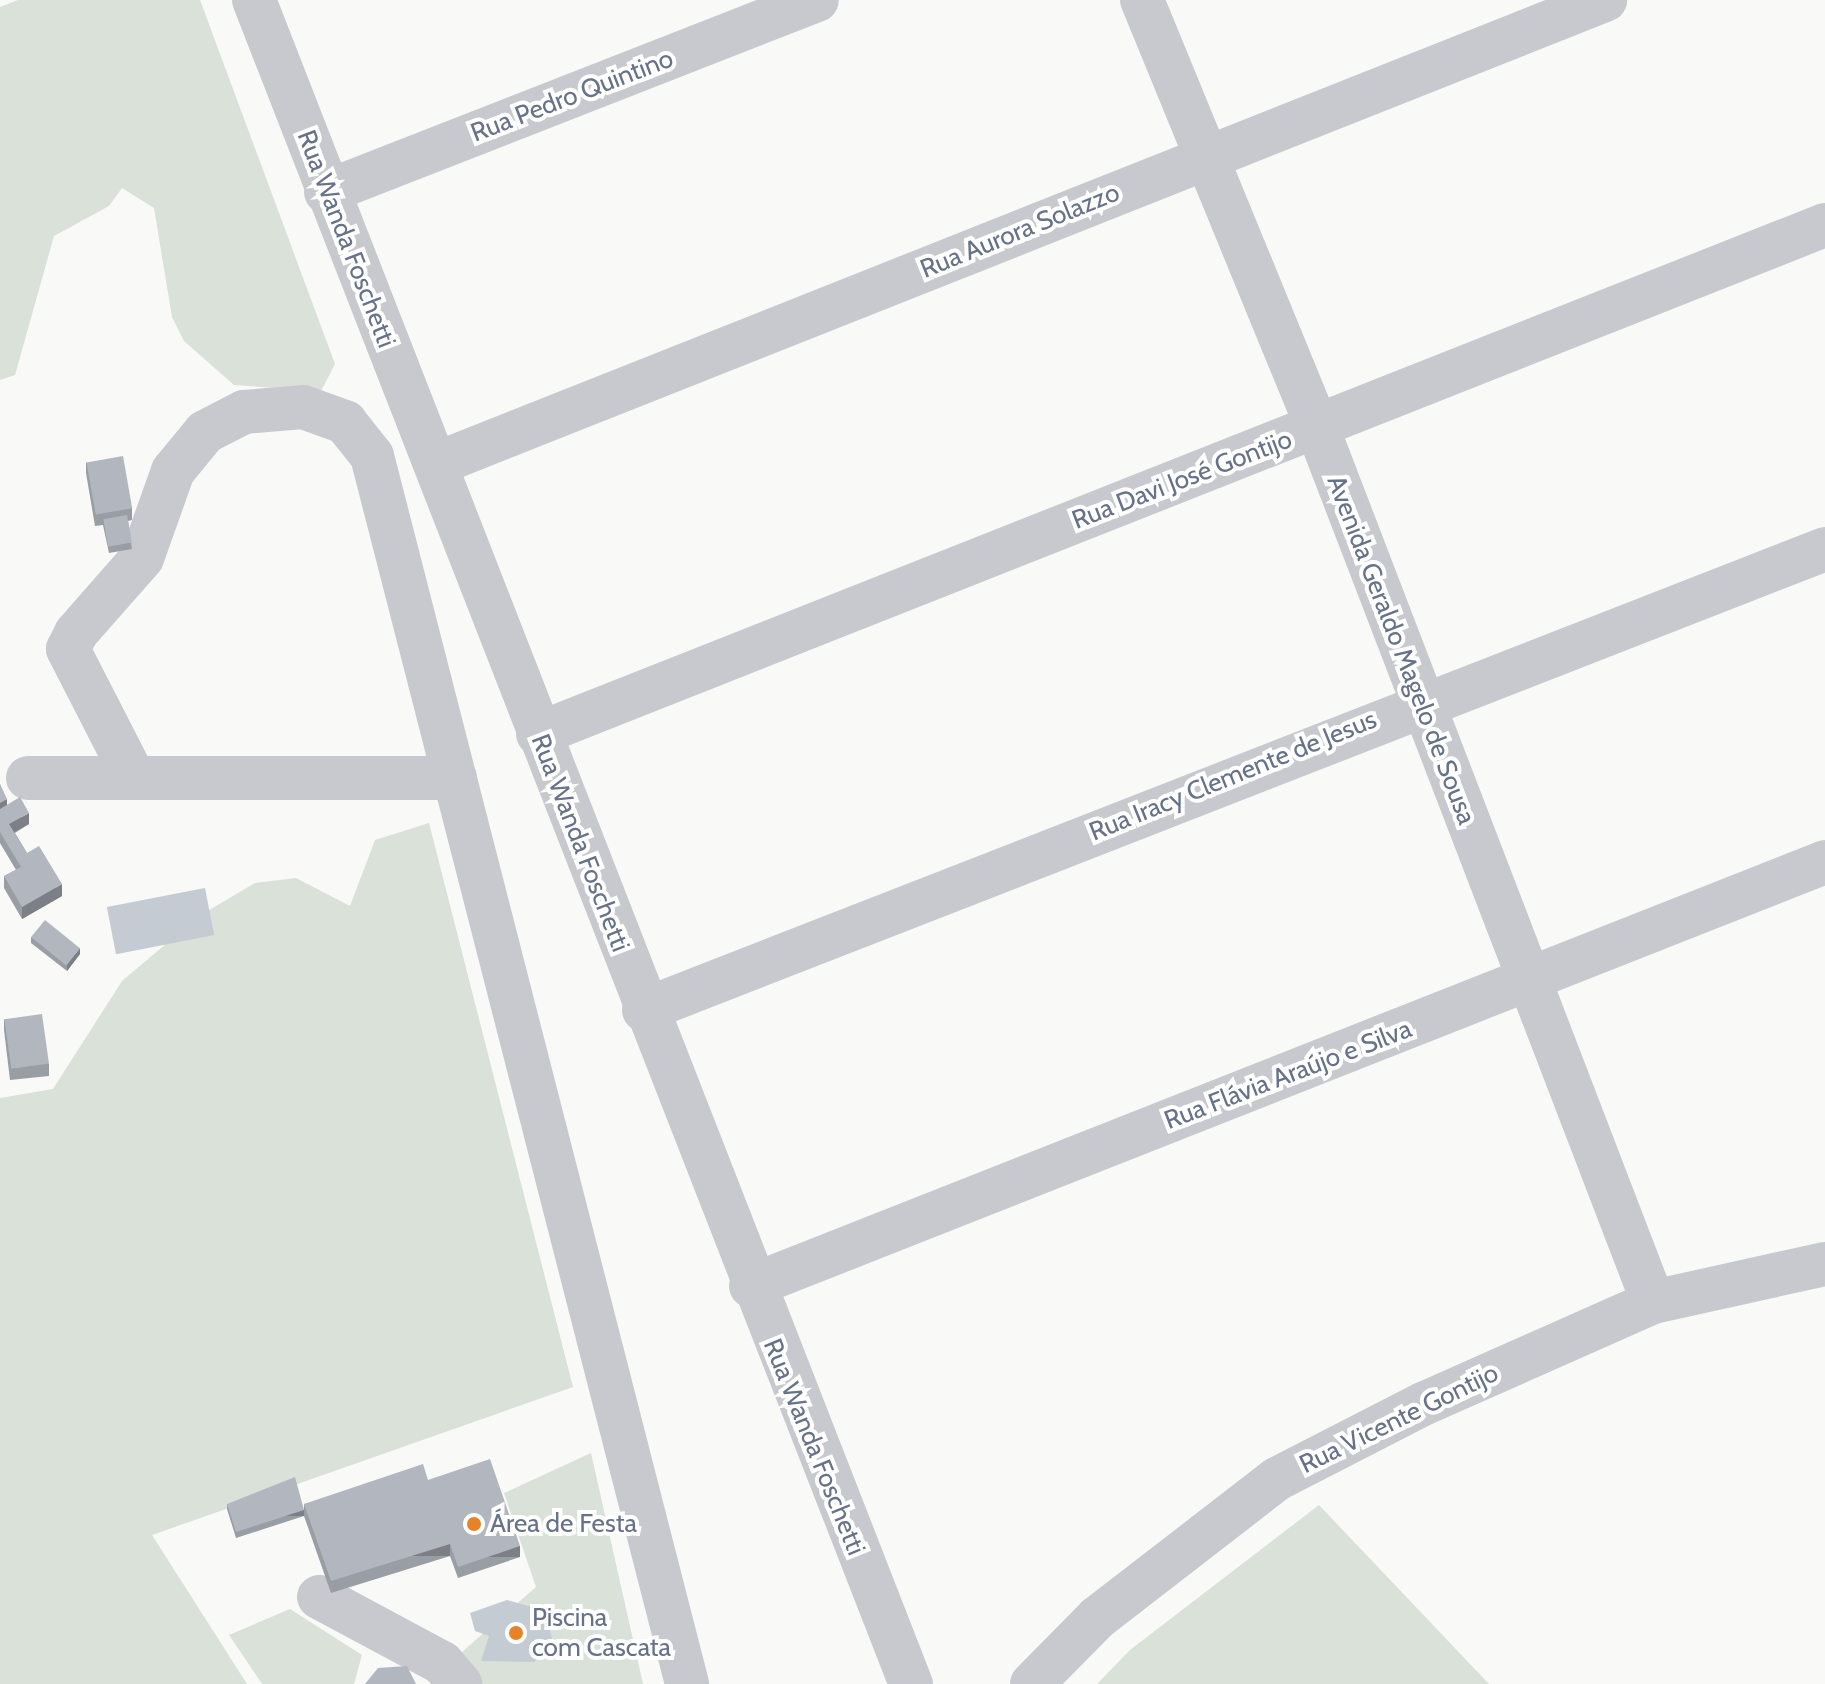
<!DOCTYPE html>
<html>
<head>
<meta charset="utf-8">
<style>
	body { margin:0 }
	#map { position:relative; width:1825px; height:1684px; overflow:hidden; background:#f9f9f7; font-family:Cabin,sans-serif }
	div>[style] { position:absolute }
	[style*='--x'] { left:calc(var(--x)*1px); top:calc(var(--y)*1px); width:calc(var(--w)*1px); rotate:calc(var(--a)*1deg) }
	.green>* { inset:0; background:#d9e1d8 }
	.water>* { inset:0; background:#c5cbd2; transform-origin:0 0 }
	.minor>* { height:44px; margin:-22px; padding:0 22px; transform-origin:22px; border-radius:22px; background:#c7c9ce }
	.wall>* { inset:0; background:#999da4 }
	.shaded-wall>* { inset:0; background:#7d7f86; transform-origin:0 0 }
	.building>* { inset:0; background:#b2b6bf; transform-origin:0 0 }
	.dots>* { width:22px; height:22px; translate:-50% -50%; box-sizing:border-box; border:4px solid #fff; border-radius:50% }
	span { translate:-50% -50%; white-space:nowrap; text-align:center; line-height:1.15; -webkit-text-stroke:8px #fff; paint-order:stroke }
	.street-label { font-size:26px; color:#677289 }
	.poi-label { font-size:26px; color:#677289 }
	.left { translate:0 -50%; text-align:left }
</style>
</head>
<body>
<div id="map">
	<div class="green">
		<div style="clip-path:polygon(18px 0,200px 0,335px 364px,321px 391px,234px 385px,184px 341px,172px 317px,154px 208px,122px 188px,109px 206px,54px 236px,15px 375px,0 380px,0 7px)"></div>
		<div style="clip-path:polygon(429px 823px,573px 1387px,152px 1535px,247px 1684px,0 1684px,0 1098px,53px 1089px,122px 981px,199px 916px,255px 883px,296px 878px,350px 906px,375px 840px)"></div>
		<div style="clip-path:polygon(591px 1453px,643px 1684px,443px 1684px,437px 1674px,536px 1587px,504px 1493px)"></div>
		<div style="clip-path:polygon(1319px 1505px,1489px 1684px,1097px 1684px,1130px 1650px)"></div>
		<div style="clip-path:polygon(290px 1609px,362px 1655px,354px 1684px,262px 1684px,229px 1635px)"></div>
	</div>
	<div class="water">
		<div style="left:205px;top:888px;width:48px;height:100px;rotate:79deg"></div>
		<div style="clip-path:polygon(507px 1600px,532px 1607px,550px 1630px,553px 1644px,534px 1662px,481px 1661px,489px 1636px,475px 1631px,470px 1613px)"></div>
	</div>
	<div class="minor">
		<div style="--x:254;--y:0;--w:1808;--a:68.69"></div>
		<div style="--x:1142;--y:0;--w:461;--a:67.7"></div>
		<div style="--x:1317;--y:427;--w:937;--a:68.99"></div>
		<div style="--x:326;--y:192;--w:527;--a:-21.36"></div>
		<div style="--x:436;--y:464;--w:1258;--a:-21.65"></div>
		<div style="--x:538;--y:734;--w:1384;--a:-21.58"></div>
		<div style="--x:28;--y:778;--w:427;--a:0"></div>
		<div style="--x:134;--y:778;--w:145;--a:-117.1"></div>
		<div style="--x:68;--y:649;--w:18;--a:-63"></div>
		<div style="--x:76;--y:633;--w:100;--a:-48.7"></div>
		<div style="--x:142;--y:558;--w:92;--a:-70.4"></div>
		<div style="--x:173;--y:471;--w:50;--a:-50.6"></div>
		<div style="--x:205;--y:432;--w:44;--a:-27.1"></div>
		<div style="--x:244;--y:412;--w:59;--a:-4.8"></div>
		<div style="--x:303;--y:407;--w:45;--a:19.7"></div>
		<div style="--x:345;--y:422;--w:43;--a:51.5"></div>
		<div style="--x:372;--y:456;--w:1268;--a:75.61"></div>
		<div style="--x:644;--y:1010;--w:1268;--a:-21.32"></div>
		<div style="--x:751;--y:1286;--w:1155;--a:-21.54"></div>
		<div style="--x:319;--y:1597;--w:140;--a:28.2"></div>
		<div style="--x:442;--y:1663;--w:28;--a:49"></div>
		<div style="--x:1032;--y:1684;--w:93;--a:-45.4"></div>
		<div style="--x:1097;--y:1618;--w:227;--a:-37.7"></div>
		<div style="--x:1277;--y:1479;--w:164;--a:-27.2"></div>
		<div style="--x:1423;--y:1404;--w:252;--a:-23.9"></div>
		<div style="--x:1653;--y:1302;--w:176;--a:-12.5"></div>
	</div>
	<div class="wall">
		<div style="clip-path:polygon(86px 462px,132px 508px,132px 520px,128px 521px,132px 549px,109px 553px,103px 525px,95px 526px,86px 473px)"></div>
		<div style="clip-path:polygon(0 784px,7px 805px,29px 824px,15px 833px,27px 853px,62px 896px,22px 919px,4px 888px,4px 876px,16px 870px,0 843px)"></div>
		<div style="clip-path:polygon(31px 937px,80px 954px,67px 971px,31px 943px)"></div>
		<div style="clip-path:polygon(4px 1019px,49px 1064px,49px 1076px,10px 1080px,4px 1030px)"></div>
		<div style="clip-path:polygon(428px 1480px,520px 1557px,458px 1578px,450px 1556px,331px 1593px,304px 1516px,236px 1538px,227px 1509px,227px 1504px,304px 1510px,304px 1504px)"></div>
	</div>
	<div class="shaded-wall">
		<div style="clip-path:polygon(7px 799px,7px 816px,0 820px,0 803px)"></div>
		<div style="clip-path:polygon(29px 813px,29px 824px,9px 835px,9px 824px)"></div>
		<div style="clip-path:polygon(62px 884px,62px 896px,22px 919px,22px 907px)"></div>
		<div style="clip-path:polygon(80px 948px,80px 954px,67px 971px,67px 965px)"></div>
		<div style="left:304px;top:1510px;width:6px;height:71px;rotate:90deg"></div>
		<div style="left:450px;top:1544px;width:12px;height:125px;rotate:90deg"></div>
		<div style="left:520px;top:1546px;width:11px;height:65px;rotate:90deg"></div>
	</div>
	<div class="building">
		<div style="left:123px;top:456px;width:53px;height:37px;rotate:80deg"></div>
		<div style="left:127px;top:515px;width:28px;height:24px;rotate:80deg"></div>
		<div style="clip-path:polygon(0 784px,7px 799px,0 803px)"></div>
		<div style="clip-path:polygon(20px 797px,29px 813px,9px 824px,27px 853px,39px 846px,62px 884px,22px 907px,4px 876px,21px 867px,0 832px,0 809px)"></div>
		<div style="left:45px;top:920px;width:45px;height:22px;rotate:39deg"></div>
		<div style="left:42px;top:1014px;width:50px;height:38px;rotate:82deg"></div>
		<div style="clip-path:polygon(490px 1459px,520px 1546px,458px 1567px,450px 1544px,331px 1581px,304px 1504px,423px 1464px,428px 1480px)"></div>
		<div style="clip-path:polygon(295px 1477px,304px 1510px,236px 1532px,227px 1504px)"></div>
		<div style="clip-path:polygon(407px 1666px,416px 1684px,365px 1684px,378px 1668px)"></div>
	</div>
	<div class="dots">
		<div style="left:474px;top:1524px;background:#e88228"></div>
		<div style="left:516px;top:1633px;background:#e88228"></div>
	</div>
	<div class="street-label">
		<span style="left:572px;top:96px;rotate:-21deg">Rua Pedro Quintino</span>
		<span style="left:1020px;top:231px;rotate:-22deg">Rua Aurora Solazzo</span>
		<span style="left:346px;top:239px;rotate:69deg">Rua Wanda Foschetti</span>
		<span style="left:1182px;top:480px;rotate:-21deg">Rua Davi José Gontijo</span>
		<span style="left:1401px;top:650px;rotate:69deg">Avenida Geraldo Magelo de Sousa</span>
		<span style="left:1233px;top:776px;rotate:-22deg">Rua Iracy Clemente de Jesus</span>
		<span style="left:580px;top:843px;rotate:69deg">Rua Wanda Foschetti</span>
		<span style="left:1288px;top:1075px;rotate:-21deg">Rua Flávia Araújo e Silva</span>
		<span style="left:1399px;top:1419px;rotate:-26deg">Rua Vicente Gontijo</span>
		<span style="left:814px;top:1447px;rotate:68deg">Rua Wanda Foschetti</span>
	</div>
	<div class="poi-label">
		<span class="left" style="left:490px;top:1524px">Área de Festa</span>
		<span class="left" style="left:532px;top:1633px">Piscina<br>com Cascata</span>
	</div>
</div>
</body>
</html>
